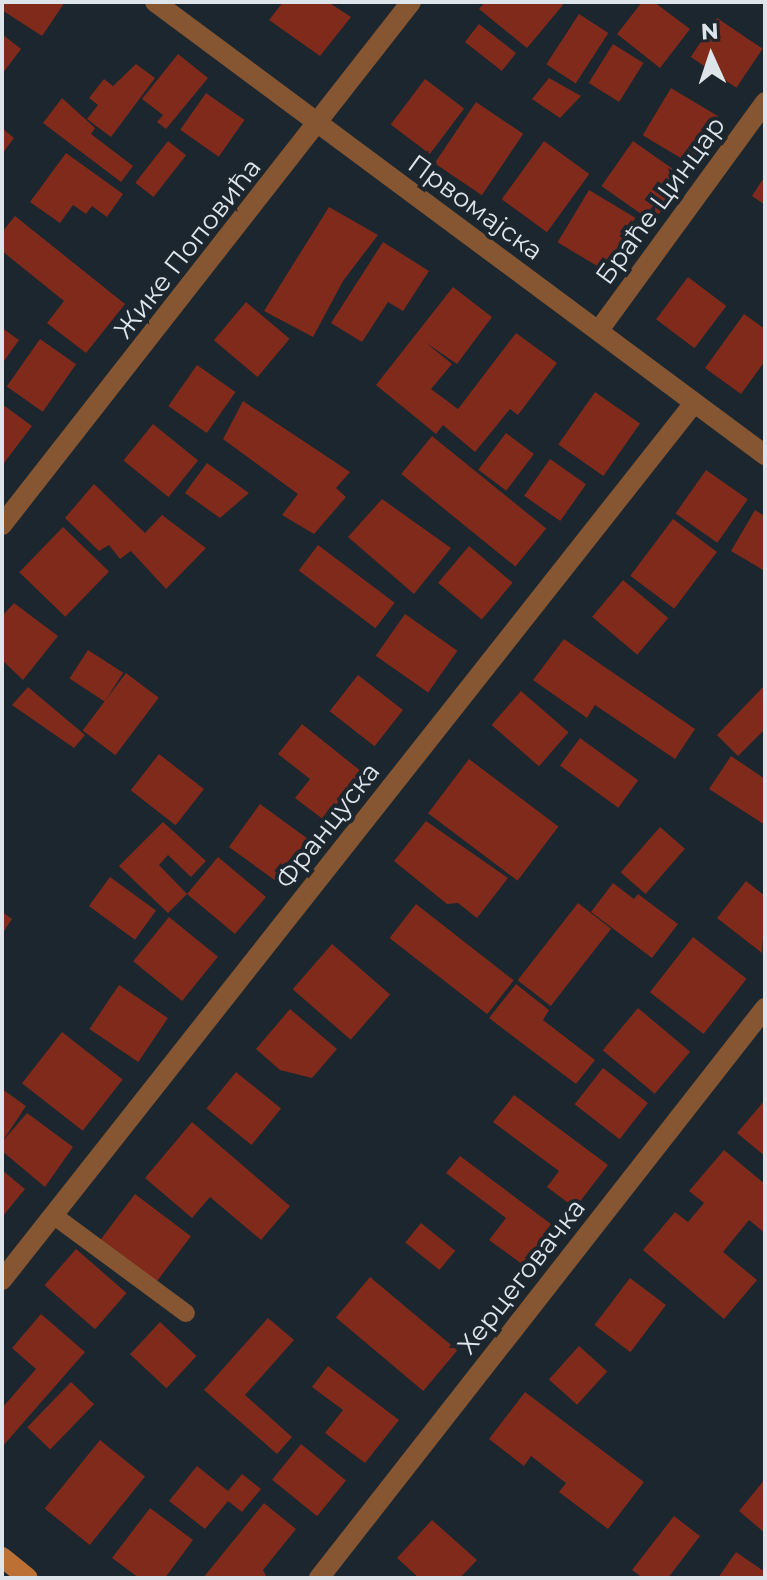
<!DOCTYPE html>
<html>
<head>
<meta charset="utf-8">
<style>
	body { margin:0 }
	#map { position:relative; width:767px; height:1580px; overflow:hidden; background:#1c262e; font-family:Montserrat,sans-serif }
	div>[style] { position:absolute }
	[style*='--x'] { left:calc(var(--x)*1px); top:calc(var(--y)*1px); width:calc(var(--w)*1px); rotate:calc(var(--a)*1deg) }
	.building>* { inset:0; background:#7f2a1a; transform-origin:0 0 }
	.lane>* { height:18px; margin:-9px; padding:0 9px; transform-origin:9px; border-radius:9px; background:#865632 }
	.street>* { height:20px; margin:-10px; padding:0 10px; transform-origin:10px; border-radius:10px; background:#865632 }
	.secondary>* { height:20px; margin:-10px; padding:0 10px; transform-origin:10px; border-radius:10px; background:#bd7033 }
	span { translate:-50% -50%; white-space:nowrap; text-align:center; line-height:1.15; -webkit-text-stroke:8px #1c262e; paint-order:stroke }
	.street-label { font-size:26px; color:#dee5ea }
	.frame { position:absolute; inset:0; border:4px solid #dee5ea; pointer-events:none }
	.north { position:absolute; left:671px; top:16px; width:80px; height:80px; -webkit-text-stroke:6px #1c262e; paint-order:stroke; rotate:357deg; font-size:22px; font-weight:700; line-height:32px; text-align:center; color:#dee5ea }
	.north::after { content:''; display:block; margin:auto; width:28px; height:36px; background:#dee5ea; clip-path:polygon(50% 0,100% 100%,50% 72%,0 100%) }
</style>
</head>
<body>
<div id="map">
	<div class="building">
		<div style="clip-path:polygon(4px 2px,65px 2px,42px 36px,2px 10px)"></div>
		<div style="clip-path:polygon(283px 2px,328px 2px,351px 17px,320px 56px,269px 20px)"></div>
		<div style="clip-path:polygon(485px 2px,560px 2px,563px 5px,527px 48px,479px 9px)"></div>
		<div style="clip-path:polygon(642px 2px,654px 2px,690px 29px,660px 68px,617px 34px)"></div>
		<div style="left:579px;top:14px;width:35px;height:60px;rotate:33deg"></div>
		<div style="left:717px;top:18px;width:55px;height:47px;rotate:34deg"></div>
		<div style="left:479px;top:24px;width:47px;height:23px;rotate:38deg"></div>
		<div style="clip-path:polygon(2px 34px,21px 49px,2px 74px)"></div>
		<div style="left:613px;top:44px;width:36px;height:46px;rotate:32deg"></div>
		<div style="clip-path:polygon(178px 54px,208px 78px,166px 129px,157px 122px,163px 115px,142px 99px)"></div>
		<div style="clip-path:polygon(136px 64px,155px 78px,111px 137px,87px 119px,98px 105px,89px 98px,104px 79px,113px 86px)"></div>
		<div style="clip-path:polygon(549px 78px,581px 96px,560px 118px,532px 99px)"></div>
		<div style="left:425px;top:79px;width:49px;height:57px;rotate:37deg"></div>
		<div style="left:671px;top:88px;width:56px;height:55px;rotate:31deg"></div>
		<div style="left:206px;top:93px;width:47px;height:45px;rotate:35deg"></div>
		<div style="clip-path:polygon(62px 98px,95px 128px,91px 134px,133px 166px,121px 182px,43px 123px)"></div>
		<div style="left:476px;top:102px;width:57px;height:74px;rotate:34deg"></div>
		<div style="clip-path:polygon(2px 128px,14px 138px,2px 154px)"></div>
		<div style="left:168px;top:141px;width:23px;height:53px;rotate:38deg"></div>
		<div style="left:544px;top:141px;width:56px;height:72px;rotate:36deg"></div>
		<div style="left:633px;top:141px;width:63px;height:55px;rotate:35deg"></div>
		<div style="clip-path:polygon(66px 153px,123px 194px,107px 217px,92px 206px,86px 214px,73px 205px,60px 223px,30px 202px)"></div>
		<div style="clip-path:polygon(765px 176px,765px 205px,752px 196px)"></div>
		<div style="left:589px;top:190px;width:54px;height:61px;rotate:31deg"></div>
		<div style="clip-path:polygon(329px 207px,378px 235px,343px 281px,313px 337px,264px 311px)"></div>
		<div style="clip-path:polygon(15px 216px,125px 304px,86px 353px,47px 323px,64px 301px,2px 251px,2px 232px)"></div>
		<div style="clip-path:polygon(383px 242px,429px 271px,403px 311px,388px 302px,362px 342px,331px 323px)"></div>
		<div style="left:688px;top:277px;width:48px;height:53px;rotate:37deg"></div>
		<div style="clip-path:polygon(453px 287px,492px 317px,457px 364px,425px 342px,452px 364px,431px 389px,458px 409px,516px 333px,557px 363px,518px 415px,510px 409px,475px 452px,443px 425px,436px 434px,376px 385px)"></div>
		<div style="left:246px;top:302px;width:57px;height:50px;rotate:40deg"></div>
		<div style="clip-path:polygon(744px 314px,765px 329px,765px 361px,741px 394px,705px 368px)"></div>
		<div style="clip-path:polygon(2px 328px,19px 340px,2px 364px)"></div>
		<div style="left:40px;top:339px;width:44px;height:58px;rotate:35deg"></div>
		<div style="left:197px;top:365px;width:47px;height:50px;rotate:35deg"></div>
		<div style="left:595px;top:392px;width:55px;height:64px;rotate:35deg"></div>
		<div style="clip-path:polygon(243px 401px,350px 472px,336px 488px,346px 497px,314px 534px,282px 515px,298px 494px,223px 439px)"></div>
		<div style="clip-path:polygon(2px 404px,32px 426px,4px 463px,2px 462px)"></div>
		<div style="left:153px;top:424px;width:58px;height:47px;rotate:39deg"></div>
		<div style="left:506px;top:433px;width:35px;height:46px;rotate:37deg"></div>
		<div style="left:432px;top:436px;width:147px;height:49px;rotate:39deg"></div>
		<div style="left:550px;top:459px;width:44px;height:45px;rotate:35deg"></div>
		<div style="clip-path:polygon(207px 463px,249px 493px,220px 518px,185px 493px)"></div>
		<div style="left:706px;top:470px;width:51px;height:53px;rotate:35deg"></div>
		<div style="clip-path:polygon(94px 484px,145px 533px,162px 515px,206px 548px,166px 589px,131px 551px,120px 559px,109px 545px,99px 551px,65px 518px)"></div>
		<div style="clip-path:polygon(382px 499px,451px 548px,414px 594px,348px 537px)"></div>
		<div style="clip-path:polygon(755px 510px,765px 516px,765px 571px,731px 551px)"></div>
		<div style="left:673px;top:519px;width:55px;height:71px;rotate:37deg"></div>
		<div style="left:63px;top:527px;width:64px;height:63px;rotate:44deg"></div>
		<div style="left:318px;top:545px;width:96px;height:32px;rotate:37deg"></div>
		<div style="left:469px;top:546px;width:57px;height:48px;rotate:40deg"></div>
		<div style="left:623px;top:580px;width:59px;height:48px;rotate:40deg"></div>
		<div style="clip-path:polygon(14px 603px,58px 636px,23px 680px,2px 660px,2px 616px)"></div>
		<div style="left:405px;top:614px;width:64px;height:51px;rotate:35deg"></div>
		<div style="clip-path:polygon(564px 639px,695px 729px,675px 759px,595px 705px,587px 718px,533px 680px)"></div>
		<div style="left:88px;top:650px;width:42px;height:34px;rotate:33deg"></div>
		<div style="left:126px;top:673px;width:41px;height:72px;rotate:37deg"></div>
		<div style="left:358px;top:675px;width:57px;height:46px;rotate:38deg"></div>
		<div style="clip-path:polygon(765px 685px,765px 729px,738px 756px,717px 735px)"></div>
		<div style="clip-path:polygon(28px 687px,85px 735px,74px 748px,12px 705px)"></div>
		<div style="left:521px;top:691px;width:63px;height:45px;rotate:41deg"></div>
		<div style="clip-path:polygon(302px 724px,362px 772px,324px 820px,295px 798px,310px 779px,278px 754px)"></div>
		<div style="left:580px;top:738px;width:72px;height:34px;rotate:36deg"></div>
		<div style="left:159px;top:754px;width:57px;height:46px;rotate:38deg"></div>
		<div style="clip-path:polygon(731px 756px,765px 779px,765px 825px,709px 789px)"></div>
		<div style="left:469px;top:759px;width:112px;height:68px;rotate:37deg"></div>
		<div style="left:260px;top:804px;width:59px;height:53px;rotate:36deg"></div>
		<div style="clip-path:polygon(426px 821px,508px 878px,477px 918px,458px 903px,447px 904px,394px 861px)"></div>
		<div style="clip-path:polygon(163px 822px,206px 861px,191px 877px,168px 855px,159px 865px,187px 894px,218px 857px,266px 897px,235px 934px,187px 894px,168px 913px,119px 866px)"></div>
		<div style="left:660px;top:827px;width:33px;height:60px;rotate:41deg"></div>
		<div style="left:110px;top:877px;width:57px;height:36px;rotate:36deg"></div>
		<div style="clip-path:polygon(746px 881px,765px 896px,762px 953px,717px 918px)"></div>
		<div style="clip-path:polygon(613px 883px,634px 899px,638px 894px,678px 924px,652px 958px,591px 912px)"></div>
		<div style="left:578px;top:903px;width:42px;height:98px;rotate:38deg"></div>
		<div style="left:416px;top:904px;width:124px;height:43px;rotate:38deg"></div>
		<div style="clip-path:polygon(2px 912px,12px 919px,2px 934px)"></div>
		<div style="left:169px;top:917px;width:63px;height:57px;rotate:39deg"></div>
		<div style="left:693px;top:937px;width:68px;height:70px;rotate:38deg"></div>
		<div style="left:332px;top:944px;width:77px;height:60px;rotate:41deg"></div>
		<div style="clip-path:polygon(516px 984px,549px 1010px,543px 1020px,595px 1060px,576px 1084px,489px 1018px)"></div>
		<div style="left:119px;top:985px;width:59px;height:53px;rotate:34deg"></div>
		<div style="left:638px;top:1008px;width:68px;height:55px;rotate:40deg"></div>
		<div style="clip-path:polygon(290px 1009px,337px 1049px,312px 1078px,280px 1070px,256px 1049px)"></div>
		<div style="left:62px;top:1032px;width:77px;height:65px;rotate:38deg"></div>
		<div style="left:603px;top:1068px;width:57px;height:46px;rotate:38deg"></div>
		<div style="left:236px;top:1072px;width:58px;height:47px;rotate:39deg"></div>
		<div style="clip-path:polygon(2px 1089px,26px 1106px,2px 1142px,27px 1113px,73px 1147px,45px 1187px,2px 1151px)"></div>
		<div style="clip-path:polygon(514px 1095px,608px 1165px,575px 1208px,547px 1187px,559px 1171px,493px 1122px)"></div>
		<div style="clip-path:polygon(765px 1100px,765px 1156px,737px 1133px)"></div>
		<div style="clip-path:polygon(192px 1122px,290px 1206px,261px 1240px,210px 1197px,192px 1218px,145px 1178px)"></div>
		<div style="clip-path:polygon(724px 1150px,765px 1184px,765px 1233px,749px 1220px,723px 1252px,757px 1280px,724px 1319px,643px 1250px,675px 1212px,688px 1222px,704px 1203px,689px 1191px)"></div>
		<div style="clip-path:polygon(460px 1156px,559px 1230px,529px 1269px,489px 1240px,506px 1218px,446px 1173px)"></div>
		<div style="clip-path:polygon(2px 1170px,25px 1189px,2px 1217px)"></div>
		<div style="left:135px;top:1194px;width:70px;height:57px;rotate:37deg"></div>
		<div style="left:421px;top:1223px;width:44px;height:25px;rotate:39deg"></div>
		<div style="left:76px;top:1249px;width:67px;height:48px;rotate:41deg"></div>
		<div style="left:370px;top:1277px;width:114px;height:53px;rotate:40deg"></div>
		<div style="left:630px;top:1278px;width:45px;height:59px;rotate:37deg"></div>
		<div style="clip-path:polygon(41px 1314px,85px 1352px,2px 1447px,2px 1408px,36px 1369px,12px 1348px)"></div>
		<div style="clip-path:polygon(268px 1318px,294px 1340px,245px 1395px,292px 1437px,277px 1454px,204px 1390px)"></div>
		<div style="left:160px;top:1322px;width:50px;height:44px;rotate:43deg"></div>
		<div style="left:579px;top:1346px;width:38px;height:45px;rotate:42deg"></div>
		<div style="clip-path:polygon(328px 1366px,399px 1420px,365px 1463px,325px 1433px,343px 1410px,312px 1387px)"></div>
		<div style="left:71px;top:1382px;width:32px;height:63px;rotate:44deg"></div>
		<div style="clip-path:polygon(525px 1392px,644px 1482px,608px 1529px,559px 1492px,566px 1483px,531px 1456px,524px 1466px,489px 1439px)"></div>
		<div style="left:100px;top:1440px;width:58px;height:88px;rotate:39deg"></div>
		<div style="left:301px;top:1444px;width:58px;height:46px;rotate:39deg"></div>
		<div style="clip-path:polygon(197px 1466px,228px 1491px,242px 1474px,261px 1489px,242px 1512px,228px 1501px,205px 1529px,169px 1501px)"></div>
		<div style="clip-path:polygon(765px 1479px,765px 1533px,739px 1511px)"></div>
		<div style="clip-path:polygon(264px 1503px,296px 1529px,263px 1570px,267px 1578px,203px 1578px)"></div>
		<div style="clip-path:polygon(150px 1508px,193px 1540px,165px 1578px,139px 1578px,112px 1558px)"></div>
		<div style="clip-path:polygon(674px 1516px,700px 1536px,668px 1578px,643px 1578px,632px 1570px)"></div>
		<div style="clip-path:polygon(432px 1520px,477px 1560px,460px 1578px,419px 1578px,397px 1558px)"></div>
		<div style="clip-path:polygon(736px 1552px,765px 1572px,765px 1578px,718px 1578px)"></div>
	</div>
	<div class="lane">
		<div style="--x:53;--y:1215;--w:165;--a:36.4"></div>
	</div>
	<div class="street">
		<div style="--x:155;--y:2;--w:760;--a:36.6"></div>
		<div style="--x:599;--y:330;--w:282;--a:-53.9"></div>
		<div style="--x:2;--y:525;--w:664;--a:-51.97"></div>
		<div style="--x:2;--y:1280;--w:1117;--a:-51.72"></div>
		<div style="--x:319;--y:1578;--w:724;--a:-51.96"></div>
	</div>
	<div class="secondary">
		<div style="--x:2;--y:1557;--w:33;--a:39"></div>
	</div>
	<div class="street-label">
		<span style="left:661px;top:201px;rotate:-54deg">Браће Цинцар</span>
		<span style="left:475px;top:208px;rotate:36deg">Првомајска</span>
		<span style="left:188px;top:249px;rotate:-52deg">Жике Поповића</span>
		<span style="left:328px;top:826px;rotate:-52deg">Француска</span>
		<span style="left:522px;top:1277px;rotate:-52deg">Херцеговачка</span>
	</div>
	<div class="frame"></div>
	<div class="north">N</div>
</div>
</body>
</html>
